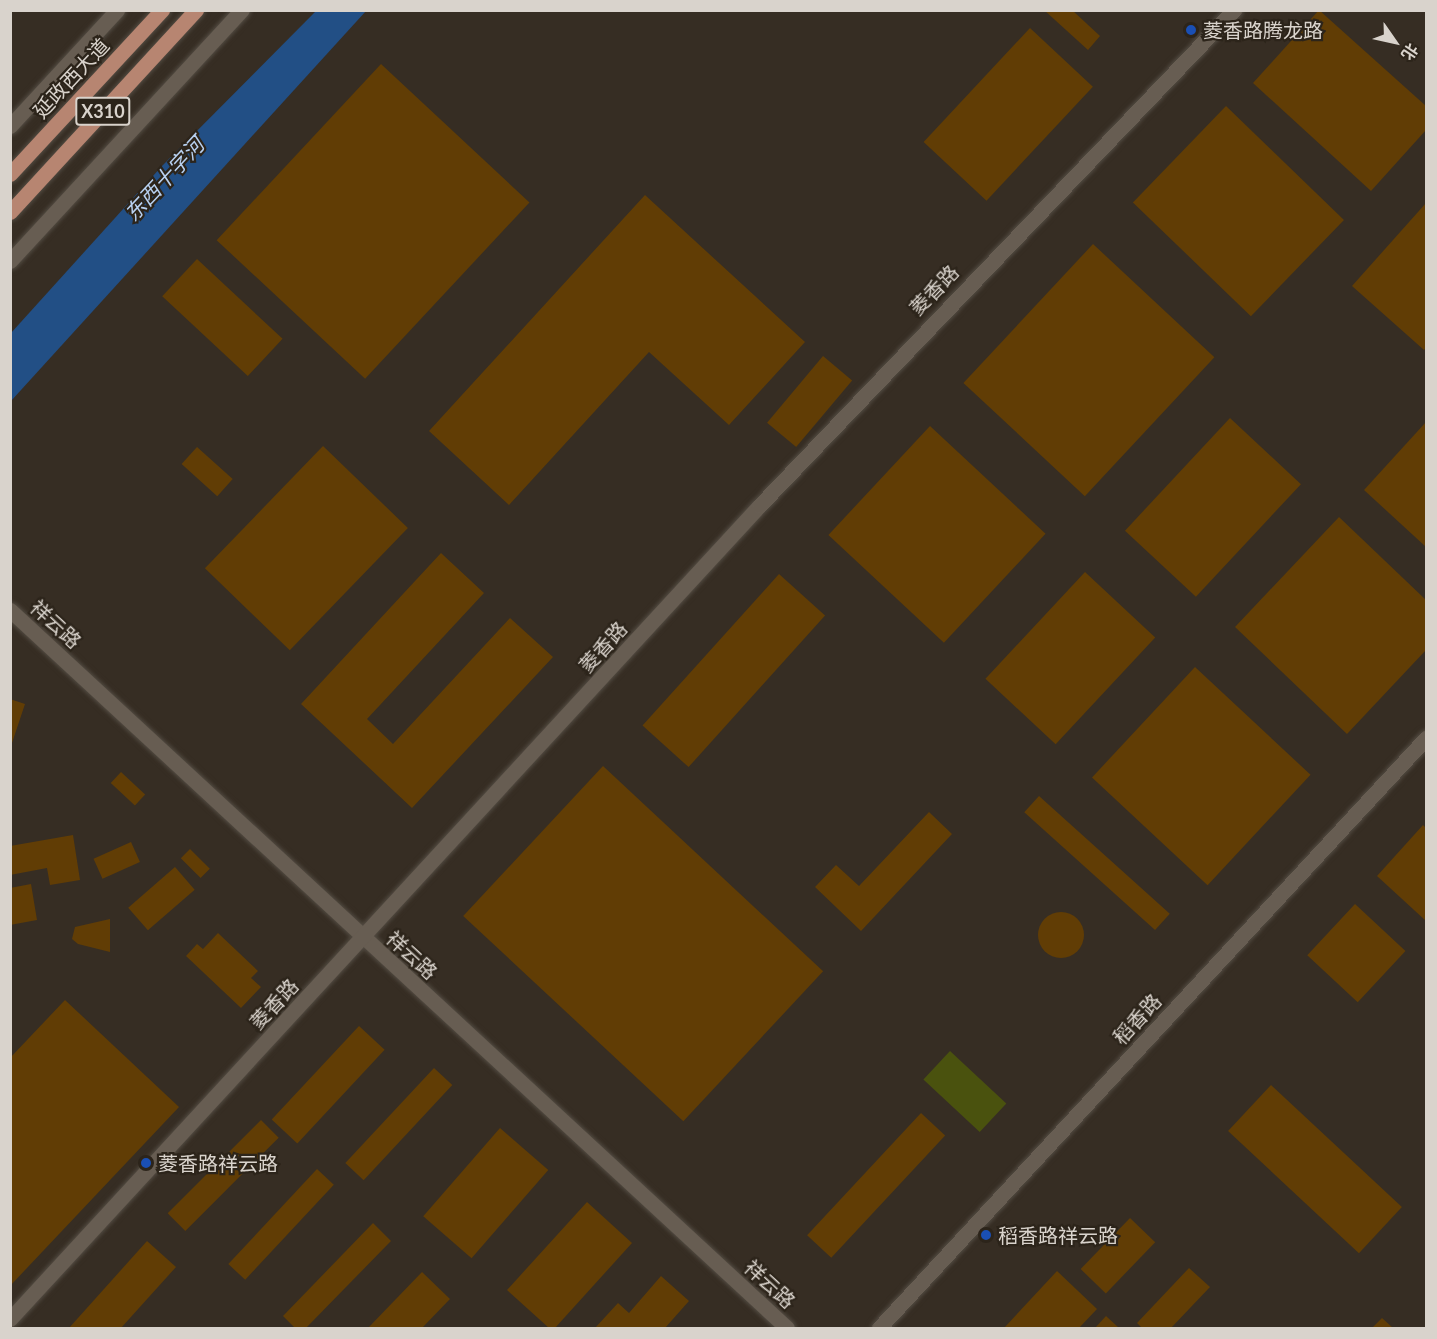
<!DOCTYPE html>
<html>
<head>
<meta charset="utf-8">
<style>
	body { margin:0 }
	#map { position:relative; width:1437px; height:1339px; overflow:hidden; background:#362d23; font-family:Lato,"Noto Sans SC",sans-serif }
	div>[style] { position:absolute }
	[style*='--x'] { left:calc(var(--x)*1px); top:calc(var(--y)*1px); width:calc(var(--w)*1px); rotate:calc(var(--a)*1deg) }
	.green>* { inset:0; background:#4a520e; transform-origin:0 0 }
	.water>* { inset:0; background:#224f85 }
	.building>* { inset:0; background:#613d05; transform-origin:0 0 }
	.round { border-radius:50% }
	.roads { filter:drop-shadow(0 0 2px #524b42) drop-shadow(0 0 2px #524b42) }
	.minor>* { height:15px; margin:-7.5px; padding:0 7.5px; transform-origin:7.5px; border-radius:7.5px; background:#675d52 }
	.major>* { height:15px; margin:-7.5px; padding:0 7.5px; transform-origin:7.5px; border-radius:7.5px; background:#b78571 }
	.dots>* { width:16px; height:16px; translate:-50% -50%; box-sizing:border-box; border:3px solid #2c241a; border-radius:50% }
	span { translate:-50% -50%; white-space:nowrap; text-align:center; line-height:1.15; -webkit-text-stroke:4.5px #2c241a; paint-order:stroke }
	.shield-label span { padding:2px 4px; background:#2c241a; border:2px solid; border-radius:4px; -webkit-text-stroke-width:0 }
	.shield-label { font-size:18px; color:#d9d3cc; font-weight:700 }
	.poi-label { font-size:20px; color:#d9d3cc }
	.left { translate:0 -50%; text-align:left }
	.street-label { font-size:20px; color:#d9d3cc }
	.water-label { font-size:21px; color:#b8d1f1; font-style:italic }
	.frame { position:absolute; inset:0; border:12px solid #d9d3cc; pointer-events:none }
	.north { position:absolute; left:1365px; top:12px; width:60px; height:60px; -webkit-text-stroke:4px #2c241a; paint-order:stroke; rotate:124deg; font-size:16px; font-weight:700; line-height:24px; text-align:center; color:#d9d3cc }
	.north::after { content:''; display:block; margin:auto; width:21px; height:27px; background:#d9d3cc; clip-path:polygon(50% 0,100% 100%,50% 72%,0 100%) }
</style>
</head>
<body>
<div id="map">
	<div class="green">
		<div style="left:950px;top:1051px;width:77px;height:39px;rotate:43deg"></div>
	</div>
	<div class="water">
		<div style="clip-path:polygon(316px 11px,366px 11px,11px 401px,11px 333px,162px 166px)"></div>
	</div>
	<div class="building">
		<div style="clip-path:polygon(1044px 10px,1072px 10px,1100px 36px,1088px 50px)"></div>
		<div style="clip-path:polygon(1319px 10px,1426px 106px,1426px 130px,1371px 191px,1253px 83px)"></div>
		<div style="left:1030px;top:28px;width:86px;height:156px;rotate:43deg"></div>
		<div style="left:381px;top:64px;width:203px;height:241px;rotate:43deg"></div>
		<div style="left:1226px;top:106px;width:164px;height:134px;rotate:44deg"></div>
		<div style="clip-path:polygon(645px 195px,805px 342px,729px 425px,649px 352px,509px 505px,429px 431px)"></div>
		<div style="clip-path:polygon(1426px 203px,1426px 348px,1424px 350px,1352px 286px)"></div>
		<div style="left:1093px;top:244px;width:166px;height:190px;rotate:43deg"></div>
		<div style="left:197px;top:259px;width:117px;height:51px;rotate:43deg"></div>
		<div style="left:823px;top:356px;width:38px;height:87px;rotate:40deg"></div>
		<div style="left:1230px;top:418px;width:97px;height:154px;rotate:43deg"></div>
		<div style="clip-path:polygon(1426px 422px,1426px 547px,1364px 490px)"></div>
		<div style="left:930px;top:426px;width:158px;height:149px;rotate:43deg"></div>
		<div style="left:323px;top:446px;width:118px;height:170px;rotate:44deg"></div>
		<div style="left:197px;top:447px;width:48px;height:23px;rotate:42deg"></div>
		<div style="clip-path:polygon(1339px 517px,1426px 600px,1426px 650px,1347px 734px,1235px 627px)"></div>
		<div style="clip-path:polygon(441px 553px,484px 593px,367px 719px,393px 744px,510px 618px,553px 657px,412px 808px,301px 704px)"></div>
		<div style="left:1085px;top:572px;width:96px;height:146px;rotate:43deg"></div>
		<div style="left:779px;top:574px;width:62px;height:204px;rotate:42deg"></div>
		<div style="left:1195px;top:667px;width:158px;height:151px;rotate:43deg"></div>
		<div style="clip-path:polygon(10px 699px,25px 704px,11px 746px,10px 746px)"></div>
		<div style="left:603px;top:766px;width:301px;height:205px;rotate:43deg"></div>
		<div style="left:121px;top:772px;width:33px;height:15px;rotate:43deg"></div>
		<div style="left:1039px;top:796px;width:176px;height:22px;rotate:42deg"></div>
		<div style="clip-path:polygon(929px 812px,952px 834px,861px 931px,815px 887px,836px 865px,859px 886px)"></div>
		<div style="clip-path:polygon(1423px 825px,1426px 828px,1426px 921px,1377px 876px)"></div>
		<div style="clip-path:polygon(73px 835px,80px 880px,50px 885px,47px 868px,10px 875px,10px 846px)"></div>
		<div style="left:131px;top:842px;width:22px;height:41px;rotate:66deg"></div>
		<div style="left:190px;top:849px;width:28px;height:13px;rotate:45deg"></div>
		<div style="left:175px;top:867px;width:30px;height:62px;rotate:49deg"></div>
		<div style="clip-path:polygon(31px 884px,37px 920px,10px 925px,10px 888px)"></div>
		<div style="left:1355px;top:904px;width:69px;height:70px;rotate:43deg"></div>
		<div class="round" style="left:1038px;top:912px;width:46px;height:46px"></div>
		<div style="clip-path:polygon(110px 919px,110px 952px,78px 944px,72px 939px,75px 927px)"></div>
		<div style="clip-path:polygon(218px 933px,258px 971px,251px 978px,261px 987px,241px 1008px,186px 956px,197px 944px,203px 949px)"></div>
		<div style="clip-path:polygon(65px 1000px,179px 1107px,10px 1286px,10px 1058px)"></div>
		<div style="left:359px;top:1026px;width:35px;height:128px;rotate:43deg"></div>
		<div style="left:434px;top:1068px;width:25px;height:130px;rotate:43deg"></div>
		<div style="left:1271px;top:1085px;width:179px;height:63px;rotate:43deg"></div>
		<div style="left:921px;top:1113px;width:33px;height:167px;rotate:43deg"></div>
		<div style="left:261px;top:1120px;width:25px;height:132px;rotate:45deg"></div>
		<div style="left:500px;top:1128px;width:64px;height:117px;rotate:41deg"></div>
		<div style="left:317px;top:1169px;width:23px;height:130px;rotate:43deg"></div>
		<div style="clip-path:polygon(587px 1202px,632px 1243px,555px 1328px,549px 1328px,507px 1290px)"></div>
		<div style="left:1130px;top:1218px;width:35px;height:71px;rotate:44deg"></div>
		<div style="clip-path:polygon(373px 1223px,391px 1241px,306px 1328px,295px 1328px,283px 1316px)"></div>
		<div style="clip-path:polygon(147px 1241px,176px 1267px,121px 1328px,69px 1328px)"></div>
		<div style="clip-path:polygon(1189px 1268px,1210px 1287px,1171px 1328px,1142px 1328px,1137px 1323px)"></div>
		<div style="clip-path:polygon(1057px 1271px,1097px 1309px,1079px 1328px,1004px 1328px)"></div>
		<div style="clip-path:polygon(422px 1272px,450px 1299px,422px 1328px,368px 1328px)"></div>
		<div style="clip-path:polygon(661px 1276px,689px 1301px,665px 1328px,595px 1328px,618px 1303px,629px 1313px)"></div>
		<div style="clip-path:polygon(1106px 1316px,1119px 1328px,1095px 1328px)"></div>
		<div style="clip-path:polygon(1382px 1318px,1393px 1328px,1372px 1328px)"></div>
	</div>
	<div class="roads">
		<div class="minor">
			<div style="--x:10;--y:126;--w:158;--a:-47.3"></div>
			<div style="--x:10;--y:261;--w:342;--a:-47.3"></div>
			<div style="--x:10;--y:610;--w:1058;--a:42.74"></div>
			<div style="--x:10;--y:1319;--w:1105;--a:-47.35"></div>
			<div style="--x:759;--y:506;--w:687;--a:-46.24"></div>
			<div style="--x:879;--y:1328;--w:805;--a:-47.17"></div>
		</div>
		<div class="major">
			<div style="--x:10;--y:174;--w:224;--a:-47.2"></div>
			<div style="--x:10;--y:212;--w:275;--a:-47.4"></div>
		</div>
	</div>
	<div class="dots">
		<div style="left:1191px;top:30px;background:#1a4fb4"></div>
		<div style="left:146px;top:1163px;background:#1a4fb4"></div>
		<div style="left:986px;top:1235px;background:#1a4fb4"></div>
	</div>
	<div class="shield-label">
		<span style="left:103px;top:111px">X310</span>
	</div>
	<div class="poi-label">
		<span class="left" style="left:1203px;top:30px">菱香路腾龙路</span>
		<span class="left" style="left:158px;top:1163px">菱香路祥云路</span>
		<span class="left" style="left:998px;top:1235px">稻香路祥云路</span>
	</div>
	<div class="street-label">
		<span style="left:71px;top:78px;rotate:-47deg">延政西大道</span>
		<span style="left:934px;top:290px;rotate:-46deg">菱香路</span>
		<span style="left:56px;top:624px;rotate:43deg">祥云路</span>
		<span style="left:603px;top:647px;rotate:-48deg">菱香路</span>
		<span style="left:412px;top:955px;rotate:43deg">祥云路</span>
		<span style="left:274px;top:1004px;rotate:-47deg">菱香路</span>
		<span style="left:1137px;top:1019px;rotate:-47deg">稻香路</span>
		<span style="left:770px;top:1284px;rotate:43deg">祥云路</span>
	</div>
	<div class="water-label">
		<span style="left:164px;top:179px;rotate:-47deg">东西十字河</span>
	</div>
	<div class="frame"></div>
	<div class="north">北</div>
</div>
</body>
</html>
